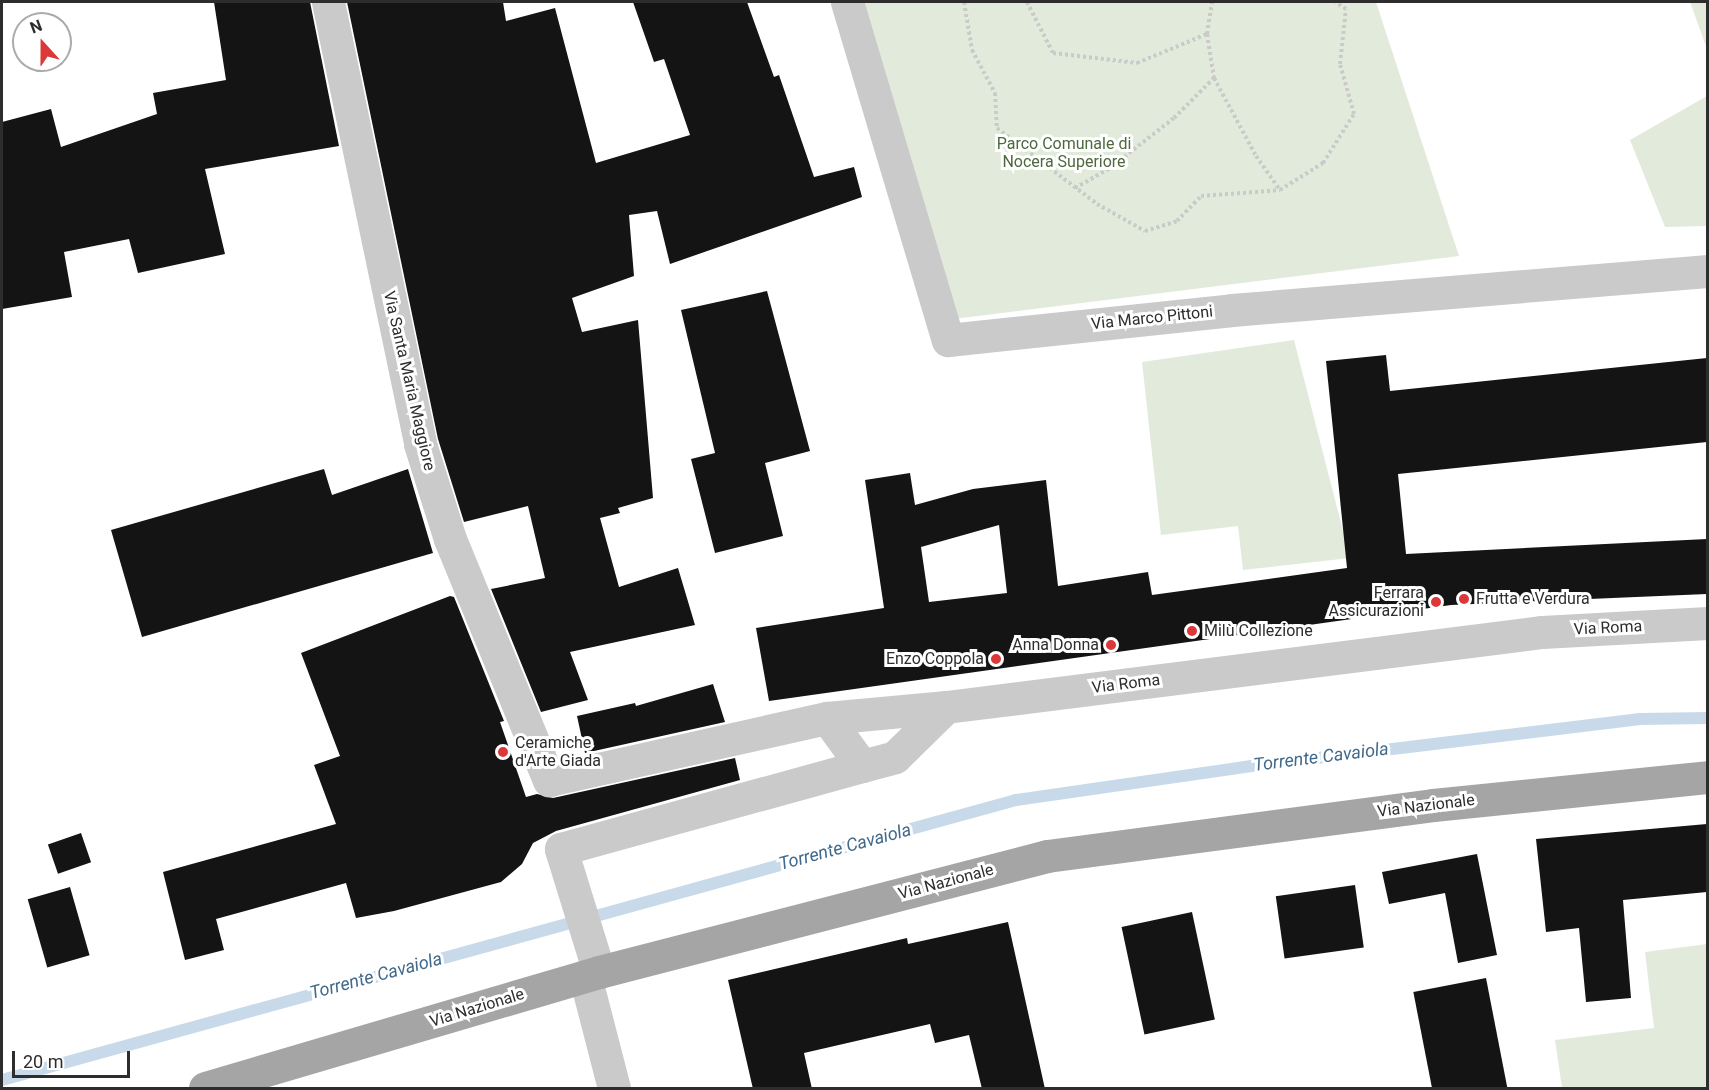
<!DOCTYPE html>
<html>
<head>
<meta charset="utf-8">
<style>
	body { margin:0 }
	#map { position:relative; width:1709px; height:1090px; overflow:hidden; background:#fff; font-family:Roboto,sans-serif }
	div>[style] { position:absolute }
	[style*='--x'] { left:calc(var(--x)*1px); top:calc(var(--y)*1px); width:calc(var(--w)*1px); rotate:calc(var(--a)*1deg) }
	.green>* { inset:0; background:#e2eadb }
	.stream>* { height:12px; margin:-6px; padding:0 6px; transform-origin:6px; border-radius:6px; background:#c8dae9 }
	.building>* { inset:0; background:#141414; transform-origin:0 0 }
	.path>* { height:4px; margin-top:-2px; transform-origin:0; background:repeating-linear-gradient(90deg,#cacaca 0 3px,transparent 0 6px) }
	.minor>* { height:33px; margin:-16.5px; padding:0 16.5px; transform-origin:16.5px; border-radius:16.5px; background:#cacaca }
	.major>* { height:33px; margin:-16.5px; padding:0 16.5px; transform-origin:16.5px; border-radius:16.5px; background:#a5a5a5 }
	.dots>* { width:16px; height:16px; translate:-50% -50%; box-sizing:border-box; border:3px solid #fff; border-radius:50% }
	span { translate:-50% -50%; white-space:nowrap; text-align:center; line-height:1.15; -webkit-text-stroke:6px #fff; paint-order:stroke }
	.park-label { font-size:16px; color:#4e673d }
	.street-label { font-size:16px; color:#2d2d2d }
	.poi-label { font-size:16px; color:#2d2d2d }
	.right { translate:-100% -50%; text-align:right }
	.left { translate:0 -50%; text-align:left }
	.water-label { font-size:18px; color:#40698b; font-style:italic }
	.frame { position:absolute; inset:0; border:3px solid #2d2d2d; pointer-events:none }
	.north { position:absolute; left:12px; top:12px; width:60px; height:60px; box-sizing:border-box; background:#fff; border:2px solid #ababab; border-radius:50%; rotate:339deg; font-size:16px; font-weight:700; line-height:24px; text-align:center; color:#2d2d2d }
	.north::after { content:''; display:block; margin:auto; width:21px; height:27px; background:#dc383a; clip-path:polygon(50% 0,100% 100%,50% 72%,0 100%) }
	.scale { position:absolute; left:12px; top:1051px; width:118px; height:27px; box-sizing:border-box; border:3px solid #2d2d2d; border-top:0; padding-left:8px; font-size:18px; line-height:21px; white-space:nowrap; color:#2d2d2d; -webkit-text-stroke:4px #fff; paint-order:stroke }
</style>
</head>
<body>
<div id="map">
	<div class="green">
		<div style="clip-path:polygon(861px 2px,1376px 2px,1459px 256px,954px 319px)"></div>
		<div style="clip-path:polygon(1690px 2px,1707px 2px,1707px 49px)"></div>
		<div style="clip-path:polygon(1707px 96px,1707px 226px,1665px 227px,1630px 140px)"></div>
		<div style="clip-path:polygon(1294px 340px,1350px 558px,1243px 570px,1238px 526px,1161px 535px,1142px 362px)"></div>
		<div style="clip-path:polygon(1707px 944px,1707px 1088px,1562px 1088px,1555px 1040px,1654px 1028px,1645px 952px)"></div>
	</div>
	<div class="stream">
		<div style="--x:2;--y:1080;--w:1052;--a:-15.44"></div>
		<div style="--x:1016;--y:800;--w:238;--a:-8.2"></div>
		<div style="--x:1252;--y:766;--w:391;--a:-6.9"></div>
		<div style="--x:1640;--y:719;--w:68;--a:-0.8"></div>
	</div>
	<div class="building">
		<div style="clip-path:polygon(214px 2px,310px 2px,339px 146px,205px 169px,225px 254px,138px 273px,129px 239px,64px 252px,72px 297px,2px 309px,2px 122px,51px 109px,61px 147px,157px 114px,153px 93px,226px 80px)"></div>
		<div style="clip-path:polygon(347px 2px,503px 2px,506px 21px,555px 8px,596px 163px,690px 135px,664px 59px,654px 62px,633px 2px,747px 2px,774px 77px,779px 75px,814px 177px,854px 167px,862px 197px,670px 264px,657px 211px,629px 215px,634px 276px,572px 298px,582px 332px,638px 320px,653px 498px,618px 508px,620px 513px,600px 518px,619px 587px,678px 568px,695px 625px,570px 652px,588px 700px,541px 712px,491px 589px,545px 578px,528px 506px,464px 522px,438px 439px)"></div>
		<div style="clip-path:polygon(767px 291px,810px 451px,765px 463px,783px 536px,715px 553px,691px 459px,715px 453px,681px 310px)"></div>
		<div style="clip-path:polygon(evenodd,1386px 355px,1390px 391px,1707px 358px,1707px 442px,1398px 474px,1406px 554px,1707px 539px,1707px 594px,1451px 605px,769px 701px,756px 628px,884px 608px,865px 480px,910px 473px,915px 505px,973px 489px,1046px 480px,1058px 586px,1148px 572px,1152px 595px,1347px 568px,1326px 361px,1386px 355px,999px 525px,1007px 593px,929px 602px,921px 547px,999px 525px)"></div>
		<div style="clip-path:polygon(324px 469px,332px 495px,408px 469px,433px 553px,142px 637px,111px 530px)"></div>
		<div style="clip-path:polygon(450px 596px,454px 597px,504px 721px,500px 722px,526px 797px,537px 794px,553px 798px,735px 758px,740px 780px,556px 831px,533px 843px,522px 864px,501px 882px,394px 911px,356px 918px,346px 883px,216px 919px,224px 950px,185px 960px,163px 872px,336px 824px,314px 765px,340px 756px,301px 653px)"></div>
		<div style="clip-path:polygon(713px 684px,725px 722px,585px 753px,577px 716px,635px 703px,636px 706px)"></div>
		<div style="clip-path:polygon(1707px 824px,1707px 892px,1623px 900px,1631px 998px,1586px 1002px,1579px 928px,1546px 932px,1536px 839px)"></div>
		<div style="left:81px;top:833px;width:31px;height:35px;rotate:71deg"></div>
		<div style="clip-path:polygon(1477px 854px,1497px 955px,1458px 963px,1445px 893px,1389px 904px,1382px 872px)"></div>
		<div style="left:1355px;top:885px;width:63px;height:80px;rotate:82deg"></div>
		<div style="left:70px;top:887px;width:71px;height:44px;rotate:74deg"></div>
		<div style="left:1192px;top:912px;width:110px;height:72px;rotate:78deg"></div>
		<div style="clip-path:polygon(1008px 922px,1045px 1089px,982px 1089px,969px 1035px,935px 1043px,930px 1024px,804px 1053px,812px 1089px,753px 1089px,728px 980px,907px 938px,908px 944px)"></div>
		<div style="left:1486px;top:978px;width:113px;height:74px;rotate:79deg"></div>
	</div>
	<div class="path">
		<div style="--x:964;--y:2;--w:49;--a:80.5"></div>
		<div style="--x:972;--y:50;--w:49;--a:61.9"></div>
		<div style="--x:995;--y:93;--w:35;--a:87"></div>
		<div style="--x:997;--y:128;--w:126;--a:37.2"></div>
		<div style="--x:1097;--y:204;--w:55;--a:29.4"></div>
		<div style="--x:1145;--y:231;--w:34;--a:-17"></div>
		<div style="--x:1177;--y:221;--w:35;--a:-46"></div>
		<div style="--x:1201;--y:196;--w:79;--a:-4.3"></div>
		<div style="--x:1280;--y:190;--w:51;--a:-32.1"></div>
		<div style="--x:1323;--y:163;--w:58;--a:-57.7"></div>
		<div style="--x:1354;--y:114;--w:52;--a:-105.6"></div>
		<div style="--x:1340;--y:64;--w:55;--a:-83.8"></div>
		<div style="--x:1346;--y:9;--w:13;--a:-148"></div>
		<div style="--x:1027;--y:2;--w:57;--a:63"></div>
		<div style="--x:1053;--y:53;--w:85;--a:6.8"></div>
		<div style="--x:1137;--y:63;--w:76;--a:-22.5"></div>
		<div style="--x:1207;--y:34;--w:32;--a:-81"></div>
		<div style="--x:1207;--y:34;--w:45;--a:81"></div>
		<div style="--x:1214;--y:78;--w:89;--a:61.7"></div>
		<div style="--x:1256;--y:156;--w:42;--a:54.8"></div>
		<div style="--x:1075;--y:188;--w:40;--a:-29.7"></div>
		<div style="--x:1110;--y:168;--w:81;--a:-38"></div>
		<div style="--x:1174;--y:118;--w:57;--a:-45"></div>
	</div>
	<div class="minor">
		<div style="--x:328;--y:2;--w:451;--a:78.2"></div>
		<div style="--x:420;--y:444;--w:100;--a:72.5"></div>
		<div style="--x:450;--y:539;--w:261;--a:67.7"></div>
		<div style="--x:549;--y:780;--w:285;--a:-12.6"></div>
		<div style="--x:827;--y:718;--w:120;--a:-5.3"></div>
		<div style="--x:946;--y:707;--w:601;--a:-7.17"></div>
		<div style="--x:1542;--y:632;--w:166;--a:-3.1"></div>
		<div style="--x:847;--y:2;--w:353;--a:73.4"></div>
		<div style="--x:948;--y:340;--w:286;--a:-6"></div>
		<div style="--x:1232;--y:310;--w:478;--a:-4.7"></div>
		<div style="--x:862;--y:766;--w:34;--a:-15"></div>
		<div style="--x:895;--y:757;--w:71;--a:-44.4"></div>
		<div style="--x:599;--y:972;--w:129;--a:-107.2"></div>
		<div style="--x:561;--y:849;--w:312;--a:-15.4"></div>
		<div style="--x:862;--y:766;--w:59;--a:-126.1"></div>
		<div style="--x:585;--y:976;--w:116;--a:75.5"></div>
	</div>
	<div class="major">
		<div style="--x:205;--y:1088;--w:411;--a:-16.4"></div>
		<div style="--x:599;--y:972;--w:463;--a:-14.5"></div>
		<div style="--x:1047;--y:856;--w:389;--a:-7.5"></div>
		<div style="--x:1433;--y:805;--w:276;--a:-5.8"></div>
	</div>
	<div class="dots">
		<div style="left:1464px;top:599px;background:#dc383a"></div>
		<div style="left:1436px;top:602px;background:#dc383a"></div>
		<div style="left:1192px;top:631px;background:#dc383a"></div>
		<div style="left:1111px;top:645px;background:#dc383a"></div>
		<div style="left:996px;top:659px;background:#dc383a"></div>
		<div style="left:503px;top:752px;background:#dc383a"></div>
	</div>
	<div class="park-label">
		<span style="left:1064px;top:153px">Parco Comunale di<br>Nocera Superiore</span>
	</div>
	<div class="street-label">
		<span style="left:1152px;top:318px;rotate:-6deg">Via Marco Pittoni</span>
		<span style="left:409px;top:381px;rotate:77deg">Via Santa Maria Maggiore</span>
		<span style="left:1608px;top:628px;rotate:-3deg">Via Roma</span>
		<span style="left:1126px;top:684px;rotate:-7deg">Via Roma</span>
		<span style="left:1426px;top:806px;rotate:-7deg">Via Nazionale</span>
		<span style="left:946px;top:882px;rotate:-15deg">Via Nazionale</span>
		<span style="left:477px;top:1008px;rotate:-17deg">Via Nazionale</span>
	</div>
	<div class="poi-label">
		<span class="right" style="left:1424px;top:602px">Ferrara<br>Assicurazioni</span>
		<span class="left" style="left:1476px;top:599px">Frutta e Verdura</span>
		<span class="left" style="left:1204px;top:631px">Milù Collezione</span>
		<span class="right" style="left:1099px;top:645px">Anna Donna</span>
		<span class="right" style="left:984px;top:659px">Enzo Coppola</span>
		<span class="left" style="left:515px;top:752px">Ceramiche<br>d'Arte Giada</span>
	</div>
	<div class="water-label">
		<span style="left:1321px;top:757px;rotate:-7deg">Torrente Cavaiola</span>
		<span style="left:845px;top:847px;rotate:-15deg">Torrente Cavaiola</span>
		<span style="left:376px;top:976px;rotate:-15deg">Torrente Cavaiola</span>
	</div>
	<div class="frame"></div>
	<div class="north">N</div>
	<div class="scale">20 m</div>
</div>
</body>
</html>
